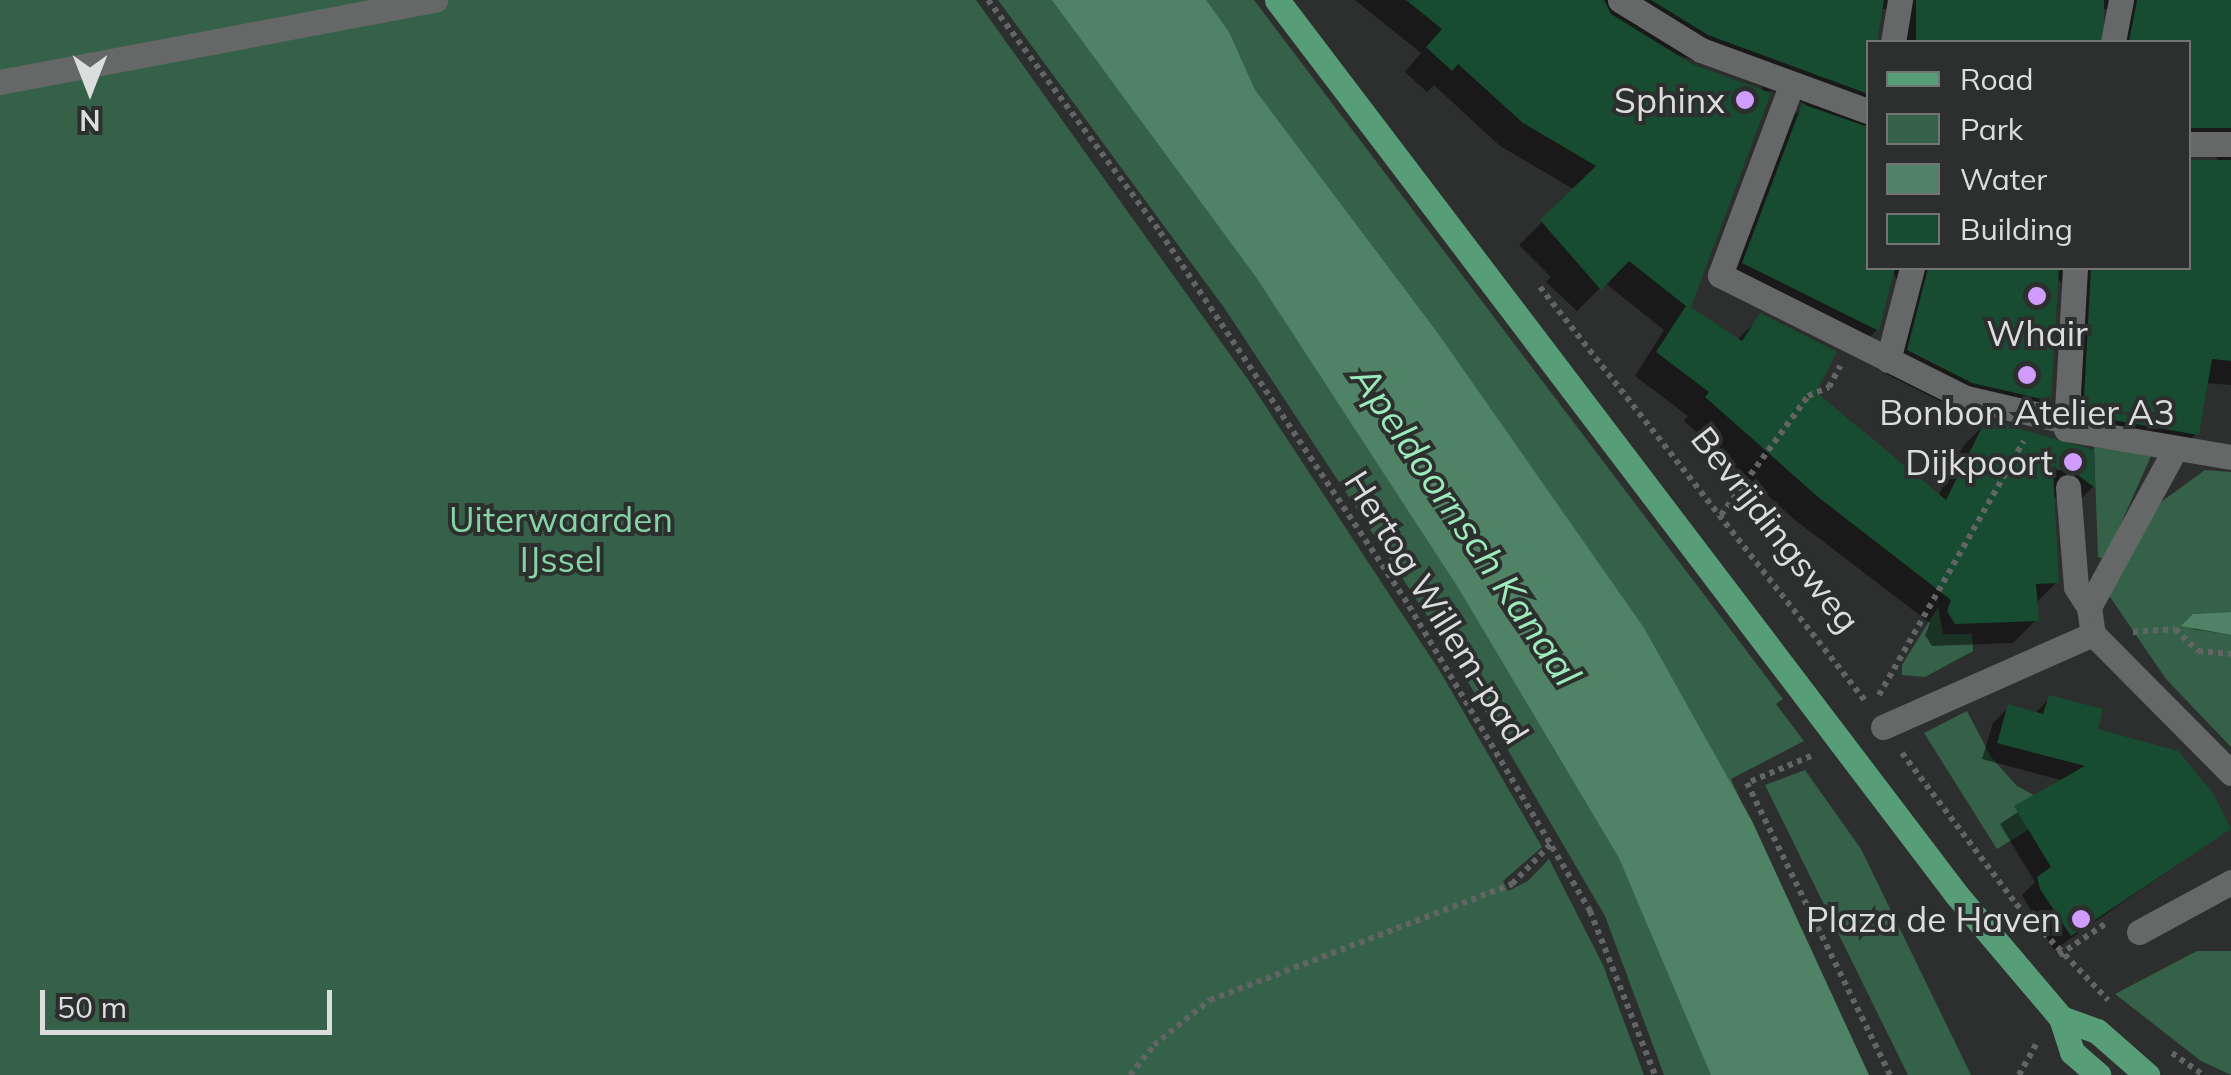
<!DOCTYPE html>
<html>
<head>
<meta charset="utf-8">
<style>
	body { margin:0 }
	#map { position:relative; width:2231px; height:1075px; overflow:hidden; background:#2d2f2e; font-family:Mulish,sans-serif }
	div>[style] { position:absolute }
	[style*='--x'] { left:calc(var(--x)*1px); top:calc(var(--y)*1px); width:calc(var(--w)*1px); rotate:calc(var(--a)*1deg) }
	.green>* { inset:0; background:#346147 }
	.water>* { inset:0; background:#508365 }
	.shadow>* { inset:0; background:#0007 }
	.building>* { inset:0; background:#174c30; transform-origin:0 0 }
	.path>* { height:6px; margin-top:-3px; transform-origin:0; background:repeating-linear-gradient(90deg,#636564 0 5px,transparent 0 10px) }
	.minor>* { height:25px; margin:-12.5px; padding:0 12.5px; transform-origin:12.5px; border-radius:12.5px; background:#656866 }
	.major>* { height:25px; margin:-12.5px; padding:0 12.5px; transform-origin:12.5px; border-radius:12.5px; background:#579d77 }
	.dots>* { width:28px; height:28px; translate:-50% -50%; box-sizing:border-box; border:5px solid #2d2f2e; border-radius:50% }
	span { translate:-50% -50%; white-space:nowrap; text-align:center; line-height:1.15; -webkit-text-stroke:8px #2d2f2e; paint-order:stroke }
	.poi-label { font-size:35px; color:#dcdedd }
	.right { translate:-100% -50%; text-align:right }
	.park-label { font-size:35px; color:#85d4a5 }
	.street-label { font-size:35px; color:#dcdedd }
	.water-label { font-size:38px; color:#9bebbb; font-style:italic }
	.legend { position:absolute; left:1866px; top:40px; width:325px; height:230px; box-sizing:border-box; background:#2d2f2e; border:2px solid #737574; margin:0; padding:12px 18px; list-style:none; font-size:30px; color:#dcdedd }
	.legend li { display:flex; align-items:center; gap:20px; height:50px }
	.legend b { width:50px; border:2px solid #737574 }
	.north { position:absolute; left:40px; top:40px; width:100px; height:100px; -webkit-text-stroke:8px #2d2f2e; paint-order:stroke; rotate:180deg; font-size:28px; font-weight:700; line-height:40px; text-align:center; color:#dcdedd }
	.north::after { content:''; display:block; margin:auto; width:35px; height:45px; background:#dcdedd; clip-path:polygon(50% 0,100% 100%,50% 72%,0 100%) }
	.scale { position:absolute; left:40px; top:990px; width:292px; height:45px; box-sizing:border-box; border:5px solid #dcdedd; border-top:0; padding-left:12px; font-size:30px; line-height:35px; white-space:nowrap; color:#dcdedd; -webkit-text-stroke:8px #2d2f2e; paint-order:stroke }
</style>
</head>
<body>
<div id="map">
	<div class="green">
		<div style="clip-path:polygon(0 0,976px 0,1249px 381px,1441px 673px,1542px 847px,1503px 881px,1508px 891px,1528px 881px,1549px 859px,1603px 965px,1644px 1075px,0 1075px)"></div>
		<div style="clip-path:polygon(998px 0,1254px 0,1783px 699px,1776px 704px,1804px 741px,1731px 779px,1865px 1075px,1664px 1075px,1605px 916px,1447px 646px,1225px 309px)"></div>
		<div style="clip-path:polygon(2094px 446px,2151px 456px,2105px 559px,2098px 557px)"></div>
		<div style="clip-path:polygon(2205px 470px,2231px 472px,2231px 612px,2193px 614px,2193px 629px,2231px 635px,2231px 747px,2166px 679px,2108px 594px,2161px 502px)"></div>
		<div style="clip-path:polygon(1938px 607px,1943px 634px,1972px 634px,1973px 651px,1925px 677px,1902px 675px,1902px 665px)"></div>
		<div style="clip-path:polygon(1967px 711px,1991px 757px,2017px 786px,2061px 810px,1997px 849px,1924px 733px)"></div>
		<div style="clip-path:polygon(1805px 770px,1861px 849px,1971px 1075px,1908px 1075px,1765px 785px)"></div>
		<div style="clip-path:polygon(2197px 951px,2231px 951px,2231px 1075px,2201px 1061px,2115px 994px)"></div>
	</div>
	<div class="water">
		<div style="clip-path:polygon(1052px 0,1206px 0,1229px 32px,1255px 90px,1437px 332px,1644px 628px,1752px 821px,1869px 1075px,1711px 1075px,1619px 858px,1459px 589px,1256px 277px)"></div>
		<div style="clip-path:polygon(2231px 612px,2231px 635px,2181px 626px,2193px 614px)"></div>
	</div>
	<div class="shadow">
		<div style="clip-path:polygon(evenodd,1355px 0,2231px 0,2231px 385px,2205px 383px,2196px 434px,2173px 457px,2061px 438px,2069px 292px,2056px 276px,2049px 400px,2026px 423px,1948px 405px,1886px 374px,1906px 295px,1892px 271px,1877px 330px,1854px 352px,1720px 287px,1779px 130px,1806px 104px,1770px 90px,1687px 308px,1737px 340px,1761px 316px,1813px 393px,1938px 497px,1964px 445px,1987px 422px,2091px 452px,2093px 487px,2071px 509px,2052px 495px,2057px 582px,2035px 604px,2036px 620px,2013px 643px,1932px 646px,1925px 635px,1930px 623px,1795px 520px,1684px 421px,1688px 416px,1635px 376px,1664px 330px,1605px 283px,1577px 311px,1546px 282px,1551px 277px,1519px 245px,1575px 190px,1500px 146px,1434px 85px,1427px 92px,1405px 72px,1421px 53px,1355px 0,1881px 9px,1887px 9px,1891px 42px,2096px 42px,2102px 9px,2108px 9px,2112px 42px,2188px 42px,2188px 150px,2209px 150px,2220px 162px,2188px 268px,1868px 268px,1868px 42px,1876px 42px,1881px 9px,1355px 0,1679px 55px,1763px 87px,1761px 92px,1692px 66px,1679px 55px)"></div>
		<div style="clip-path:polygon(2050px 698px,2229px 829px,2054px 950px,2022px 895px,2035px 882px,2000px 824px,2064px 781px,1982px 759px,1993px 723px,2009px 707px,2034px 714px)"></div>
	</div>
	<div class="building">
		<div style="clip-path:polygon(1406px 0,1604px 0,1611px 14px,1692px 64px,1771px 93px,1691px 307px,1742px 341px,1760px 313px,1837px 352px,1816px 392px,1946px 500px,1986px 419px,2094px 450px,2095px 488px,2074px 472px,2053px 469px,2059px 583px,2036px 584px,2039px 621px,1955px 624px,1947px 611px,1951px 600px,1818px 497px,1705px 397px,1709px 392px,1656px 352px,1686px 306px,1629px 261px,1601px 290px,1540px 220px,1596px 166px,1523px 123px,1458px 64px,1452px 71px,1426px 47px,1442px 29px)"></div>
		<div style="clip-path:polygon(1651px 0,1884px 0,1877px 42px,1868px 42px,1868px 94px,1708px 35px)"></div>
		<div style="left:1916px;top:0;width:188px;height:43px"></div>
		<div style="clip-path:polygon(2137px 0,2231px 0,2231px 128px,2188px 128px,2188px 42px,2129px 42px)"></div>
		<div style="clip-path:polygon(1802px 104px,1868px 127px,1868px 268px,1895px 268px,1879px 331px,1742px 263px)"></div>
		<div style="clip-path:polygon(2188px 160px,2231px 160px,2231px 361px,2212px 359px,2199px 435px,2083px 415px,2091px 268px,2188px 268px)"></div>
		<div style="clip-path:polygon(1928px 268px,2059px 268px,2051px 401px,1972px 383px,1907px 350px)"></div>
		<div style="clip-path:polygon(2049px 695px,2103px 709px,2098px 729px,2178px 751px,2213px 793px,2231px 829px,2071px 936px,2040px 889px,2037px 877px,2051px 867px,2014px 806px,2085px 766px,1997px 743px,2008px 704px,2043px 714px)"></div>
	</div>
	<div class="path">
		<div style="--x:988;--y:0;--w:289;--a:53.4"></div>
		<div style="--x:1160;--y:232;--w:449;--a:56.3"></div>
		<div style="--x:1409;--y:606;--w:355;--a:59.3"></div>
		<div style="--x:1590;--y:911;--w:176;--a:68.4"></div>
		<div style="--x:1540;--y:287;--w:528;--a:51.85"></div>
		<div style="--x:1721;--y:515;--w:147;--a:-53.8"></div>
		<div style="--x:1808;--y:396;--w:23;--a:-23"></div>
		<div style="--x:1829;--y:387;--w:24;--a:-62"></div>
		<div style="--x:2133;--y:632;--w:42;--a:-4.1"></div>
		<div style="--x:2175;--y:629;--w:32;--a:44"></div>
		<div style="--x:2198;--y:651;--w:33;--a:5"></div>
		<div style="--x:1879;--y:695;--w:292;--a:-60.3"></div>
		<div style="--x:1902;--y:753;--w:189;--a:52.9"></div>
		<div style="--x:2016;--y:904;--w:133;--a:46.2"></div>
		<div style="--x:1811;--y:756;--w:69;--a:157.1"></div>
		<div style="--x:1747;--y:783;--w:325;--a:63.9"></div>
		<div style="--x:2059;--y:955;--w:59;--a:-34"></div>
		<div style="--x:2172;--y:1053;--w:39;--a:35"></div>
		<div style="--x:1130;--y:1075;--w:38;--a:-51"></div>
		<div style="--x:1154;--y:1045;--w:72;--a:-38.8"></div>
		<div style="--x:1210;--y:1000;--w:324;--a:-21"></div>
		<div style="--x:1512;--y:884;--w:57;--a:-45.7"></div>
		<div style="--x:2019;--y:1075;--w:35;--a:-61"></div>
	</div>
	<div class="minor">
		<div style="--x:1620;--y:0;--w:95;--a:31.7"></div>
		<div style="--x:1701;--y:50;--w:178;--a:20.1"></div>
		<div style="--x:1893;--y:42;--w:43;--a:-80.5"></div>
		<div style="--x:2113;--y:42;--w:43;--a:-79.2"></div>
		<div style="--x:0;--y:82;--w:443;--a:-10.7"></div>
		<div style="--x:1791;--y:86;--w:202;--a:110.6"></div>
		<div style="--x:1720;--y:275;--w:275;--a:26.6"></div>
		<div style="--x:1966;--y:398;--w:103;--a:13"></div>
		<div style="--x:2188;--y:144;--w:43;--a:0"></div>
		<div style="--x:2075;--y:268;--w:161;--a:93.2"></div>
		<div style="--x:2066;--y:429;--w:167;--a:9.6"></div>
		<div style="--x:1888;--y:360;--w:95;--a:-75.4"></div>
		<div style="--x:2068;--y:487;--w:100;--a:85.4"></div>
		<div style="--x:2076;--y:587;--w:24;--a:57"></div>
		<div style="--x:2089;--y:607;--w:27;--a:82"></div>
		<div style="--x:2093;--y:634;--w:196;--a:45.2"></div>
		<div style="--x:2089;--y:607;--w:178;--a:-61.4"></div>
		<div style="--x:1883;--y:727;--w:230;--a:-23.9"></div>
		<div style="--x:2139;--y:932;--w:105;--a:-28.5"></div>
	</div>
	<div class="major">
		<div style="--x:1277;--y:0;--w:1123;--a:52.78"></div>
		<div style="--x:1956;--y:894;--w:162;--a:49.7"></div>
		<div style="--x:2061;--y:1018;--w:36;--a:72"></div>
		<div style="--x:2072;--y:1052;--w:35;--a:41"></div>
		<div style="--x:2061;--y:1018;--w:38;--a:20"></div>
		<div style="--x:2097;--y:1031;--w:67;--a:41.3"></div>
	</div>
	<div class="dots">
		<div style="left:1745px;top:100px;background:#d09dff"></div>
		<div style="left:2037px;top:296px;background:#d09dff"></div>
		<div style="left:2027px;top:375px;background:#d09dff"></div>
		<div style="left:2073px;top:462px;background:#d09dff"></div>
		<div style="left:2081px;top:919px;background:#d09dff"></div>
	</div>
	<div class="poi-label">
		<span class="right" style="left:1725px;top:100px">Sphinx</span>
		<span style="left:2037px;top:333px">Whair</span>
		<span style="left:2027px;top:412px">Bonbon Atelier A3</span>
		<span class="right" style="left:2053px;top:462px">Dijkpoort</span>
		<span class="right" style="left:2061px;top:919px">Plaza de Haven</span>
	</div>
	<div class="park-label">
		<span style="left:561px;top:539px">Uiterwaarden<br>IJssel</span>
	</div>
	<div class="street-label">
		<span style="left:1776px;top:529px;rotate:52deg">Bevrijdingsweg</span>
		<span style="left:1437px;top:607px;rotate:58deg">Hertog Willem-pad</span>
	</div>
	<div class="water-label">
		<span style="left:1466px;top:526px;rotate:56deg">Apeldoornsch Kanaal</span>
	</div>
	<ul class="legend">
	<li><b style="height:12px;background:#579d77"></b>Road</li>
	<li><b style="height:28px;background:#346147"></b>Park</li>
	<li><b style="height:28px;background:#508365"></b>Water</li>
	<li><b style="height:28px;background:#174c30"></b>Building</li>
	</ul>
	<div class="north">N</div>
	<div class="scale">50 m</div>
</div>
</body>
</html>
